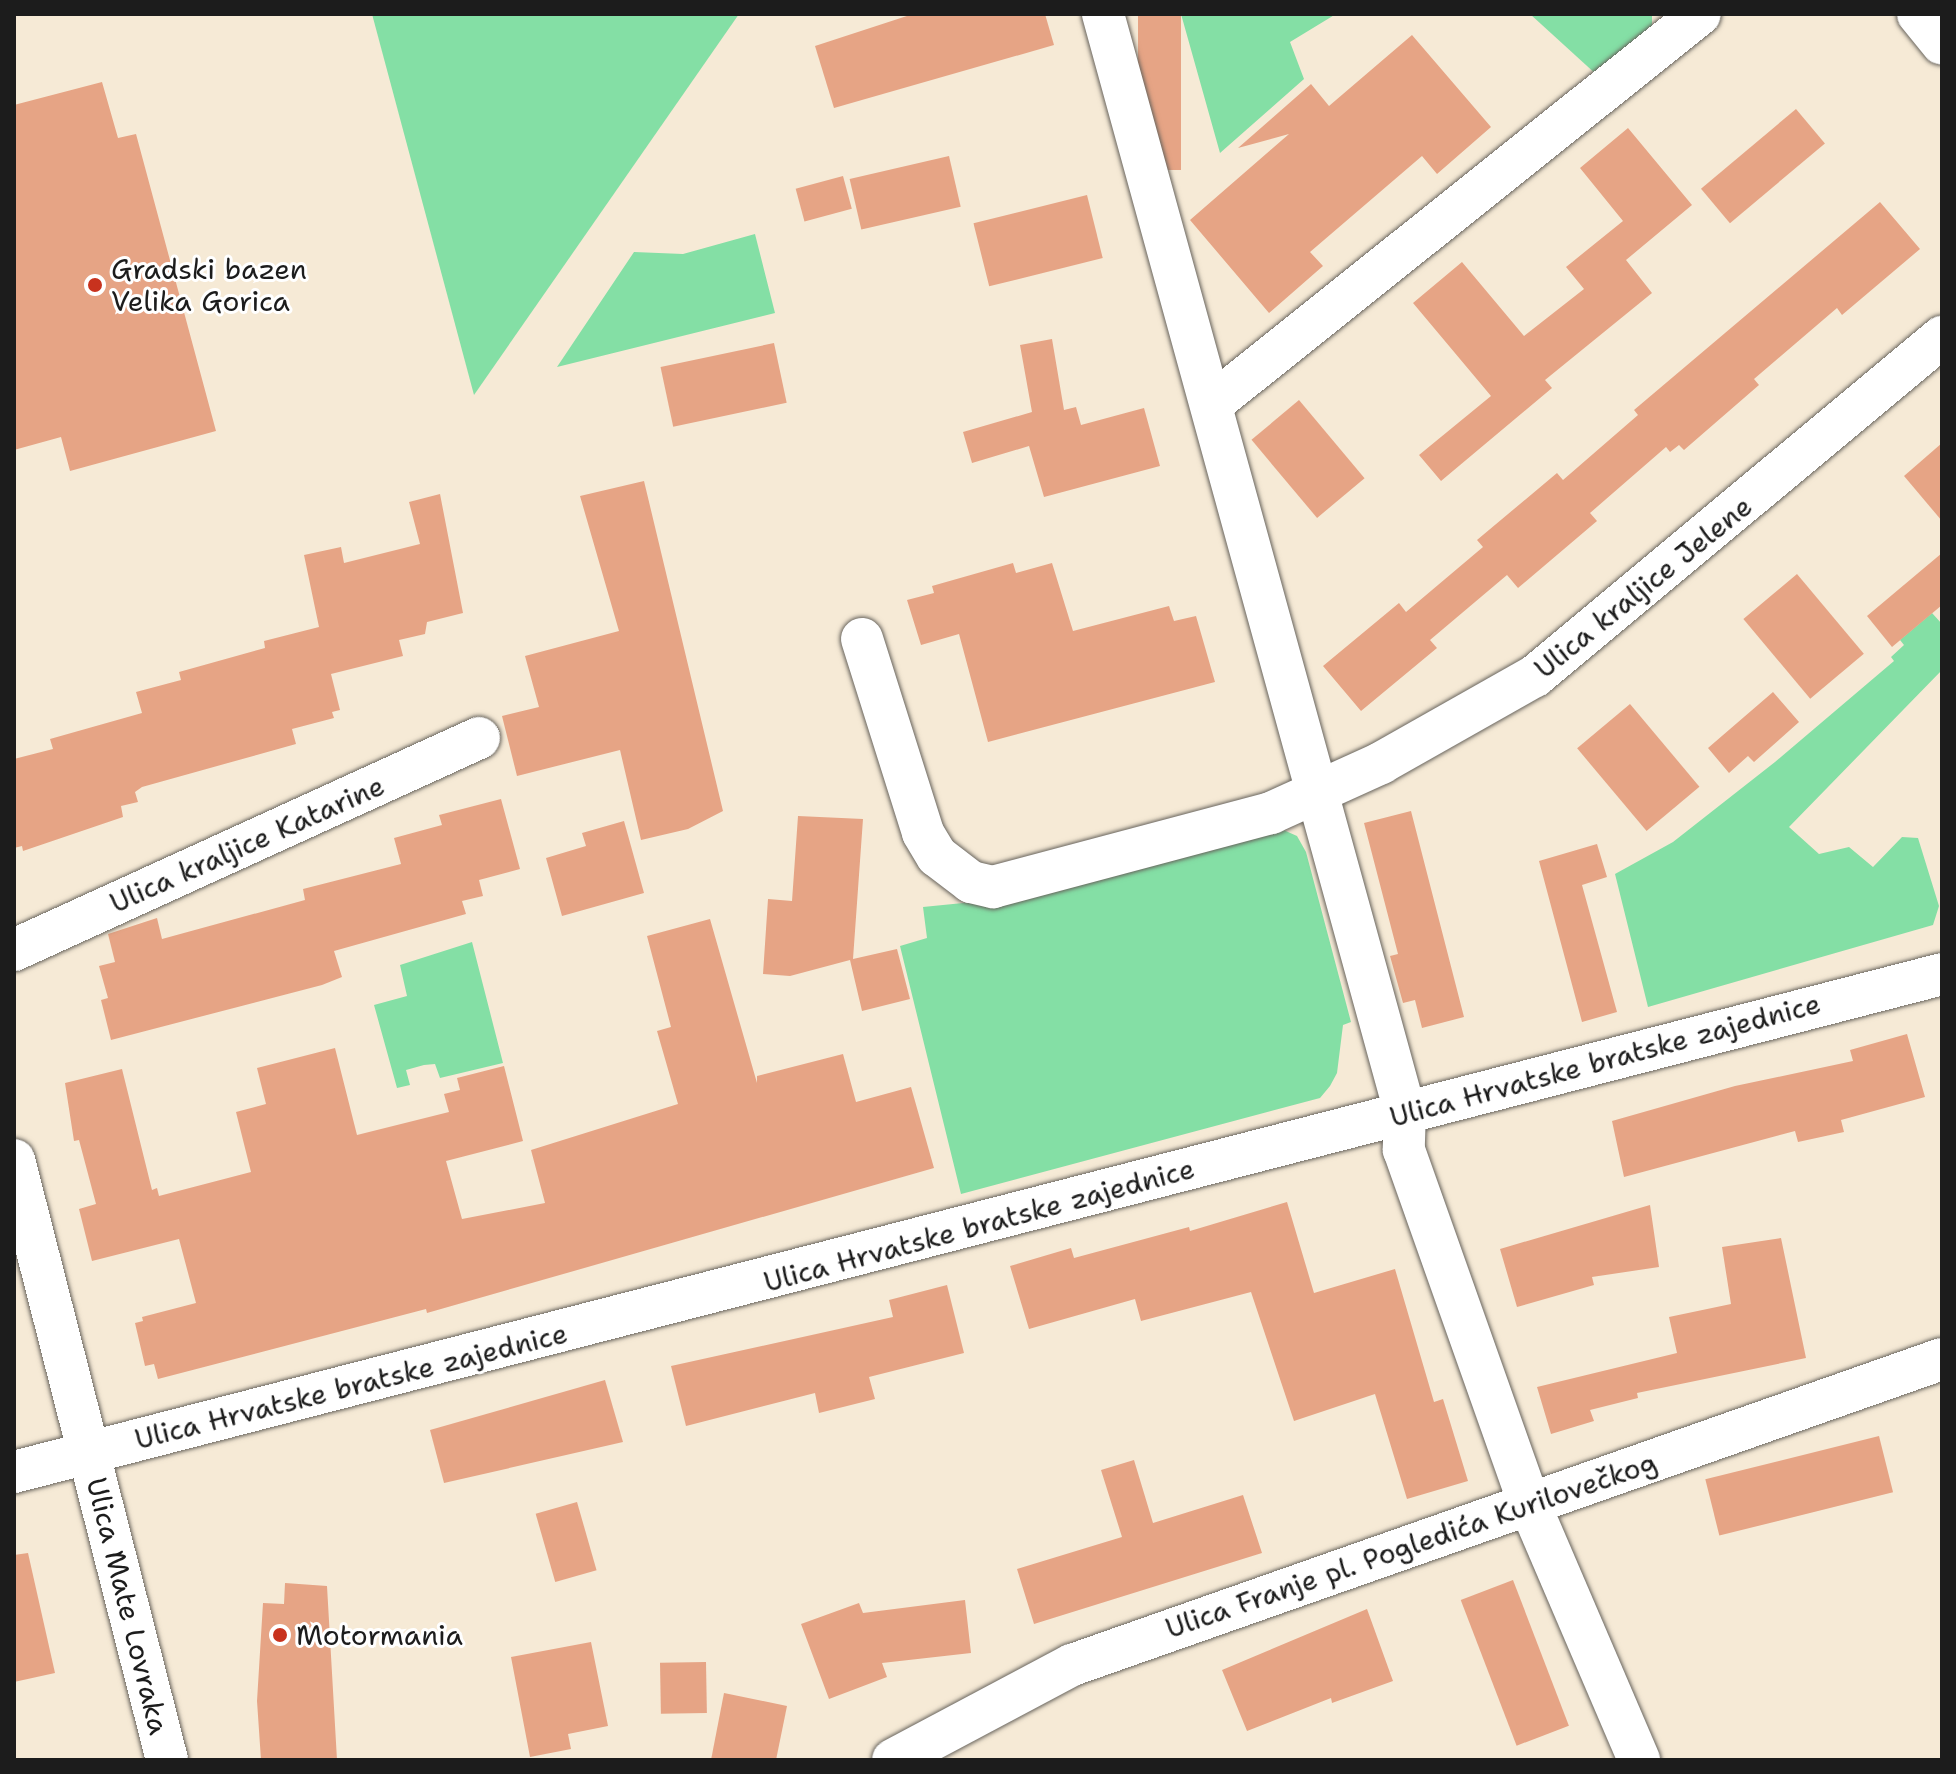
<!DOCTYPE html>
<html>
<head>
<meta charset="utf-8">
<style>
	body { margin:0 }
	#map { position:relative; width:1956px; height:1774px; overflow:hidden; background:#f6ead6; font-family:"Shantell Sans",sans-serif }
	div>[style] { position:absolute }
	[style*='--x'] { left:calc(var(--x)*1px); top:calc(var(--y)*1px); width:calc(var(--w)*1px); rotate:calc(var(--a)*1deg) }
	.green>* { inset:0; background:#84dfa5 }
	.building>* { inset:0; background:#e6a485; transform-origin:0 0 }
	.roads { filter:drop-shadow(0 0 2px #68645d) drop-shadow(0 0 2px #68645d) }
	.minor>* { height:42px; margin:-21px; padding:0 21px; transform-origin:21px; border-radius:21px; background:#fff }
	.dots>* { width:22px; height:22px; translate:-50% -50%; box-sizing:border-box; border:4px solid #fff; border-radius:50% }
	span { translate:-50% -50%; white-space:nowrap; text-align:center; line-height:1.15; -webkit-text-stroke:6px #fff; paint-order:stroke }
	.poi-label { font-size:28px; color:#1c1c1c }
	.left { translate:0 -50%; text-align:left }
	.street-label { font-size:28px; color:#1c1c1c }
	.frame { position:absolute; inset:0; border:16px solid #1c1c1c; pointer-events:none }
</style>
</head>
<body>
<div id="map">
	<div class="green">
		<div style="clip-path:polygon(372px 14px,739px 14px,474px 395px)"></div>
		<div style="clip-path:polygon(1181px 14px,1336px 14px,1290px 42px,1304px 79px,1220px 153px)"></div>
		<div style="clip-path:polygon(1530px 14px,1652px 14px,1652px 27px,1598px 76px)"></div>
		<div style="clip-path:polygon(755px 234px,775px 313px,557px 367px,634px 252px,683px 254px)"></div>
		<div style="clip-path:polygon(1932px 613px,1942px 624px,1942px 670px,1789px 827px,1819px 854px,1849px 847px,1873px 867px,1902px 837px,1918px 838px,1939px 906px,1933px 925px,1648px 1007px,1615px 874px,1673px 842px,1775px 762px,1894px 661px,1891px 657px,1904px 645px,1900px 640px)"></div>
		<div style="clip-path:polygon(1279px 828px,1297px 836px,1306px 852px,1351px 1022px,1343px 1025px,1337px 1073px,1330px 1086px,1320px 1098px,961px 1194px,900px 946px,927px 938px,923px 907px,993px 900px)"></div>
		<div style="clip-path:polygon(472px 942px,503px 1063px,440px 1078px,435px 1064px,424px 1065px,406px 1070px,410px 1085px,397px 1088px,374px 1005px,407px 996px,400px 965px)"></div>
	</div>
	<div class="building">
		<div style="clip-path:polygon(913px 14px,1045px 14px,1054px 45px,834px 108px,815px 46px)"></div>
		<div style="left:1138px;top:14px;width:43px;height:156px"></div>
		<div style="clip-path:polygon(1412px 35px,1491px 127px,1437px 174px,1422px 156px,1310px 252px,1323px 266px,1269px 313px,1190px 220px,1289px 134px,1238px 148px,1311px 84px,1329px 106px)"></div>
		<div style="clip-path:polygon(102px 82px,118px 138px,136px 134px,216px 431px,70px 471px,61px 437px,14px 450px,14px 105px)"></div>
		<div style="left:1796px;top:109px;width:45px;height:124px;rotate:50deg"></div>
		<div style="clip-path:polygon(1628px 128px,1692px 205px,1626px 260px,1652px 293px,1545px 380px,1552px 388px,1441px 481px,1419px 455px,1491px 396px,1413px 303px,1462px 262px,1524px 336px,1584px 289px,1566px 267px,1623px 221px,1580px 168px)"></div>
		<div style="left:949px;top:156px;width:52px;height:102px;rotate:77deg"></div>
		<div style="left:843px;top:176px;width:34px;height:49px;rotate:75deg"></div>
		<div style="left:1087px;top:195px;width:65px;height:117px;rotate:76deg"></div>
		<div style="clip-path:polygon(1880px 202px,1920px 249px,1842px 315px,1837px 308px,1754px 379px,1759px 385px,1684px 450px,1679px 445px,1670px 452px,1666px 447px,1590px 513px,1597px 521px,1518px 588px,1507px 575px,1430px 640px,1437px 648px,1361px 711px,1323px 666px,1399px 603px,1406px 612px,1483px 547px,1477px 540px,1557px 473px,1563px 480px,1638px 415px,1634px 410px)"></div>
		<div style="clip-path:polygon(1052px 339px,1064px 410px,1076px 407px,1081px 425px,1144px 408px,1160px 466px,1044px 497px,1029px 446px,972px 463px,963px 432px,1032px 412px,1020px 345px)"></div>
		<div style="left:774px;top:343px;width:61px;height:116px;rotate:78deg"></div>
		<div style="left:1299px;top:400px;width:102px;height:62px;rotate:50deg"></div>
		<div style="clip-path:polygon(1942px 443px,1942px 521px,1904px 476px)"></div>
		<div style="clip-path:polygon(644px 481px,723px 811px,688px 829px,641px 840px,620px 750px,517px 776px,502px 716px,539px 707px,525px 656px,619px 631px,580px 496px)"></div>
		<div style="clip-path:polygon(440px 494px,463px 613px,427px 622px,425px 634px,399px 640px,403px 656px,331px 674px,340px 710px,332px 712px,334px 718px,292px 729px,296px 744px,142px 787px,135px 792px,138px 802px,121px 806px,123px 817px,23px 851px,22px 846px,14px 848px,14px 759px,53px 749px,50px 739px,142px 713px,136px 692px,181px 680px,179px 672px,265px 648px,264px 641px,319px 627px,304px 555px,341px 547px,344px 563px,420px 544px,409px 502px)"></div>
		<div style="clip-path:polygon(1942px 553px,1942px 605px,1892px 647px,1867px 616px)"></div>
		<div style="clip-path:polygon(1013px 563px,1016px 573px,1052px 563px,1073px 631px,1169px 606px,1174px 621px,1196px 616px,1215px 682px,988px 742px,959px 634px,921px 645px,907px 600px,934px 593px,932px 586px)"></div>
		<div style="left:1797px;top:574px;width:104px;height:70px;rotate:50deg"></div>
		<div style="clip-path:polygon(1773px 692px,1799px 722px,1754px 762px,1748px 756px,1729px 773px,1708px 748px)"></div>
		<div style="left:1630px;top:704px;width:108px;height:69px;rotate:50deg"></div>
		<div style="clip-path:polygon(501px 799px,520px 869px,479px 880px,483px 896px,462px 901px,466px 914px,334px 951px,342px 977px,322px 985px,111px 1040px,101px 1000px,108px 998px,99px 966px,115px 962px,108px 934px,157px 918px,162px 939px,305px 900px,303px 889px,401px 864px,394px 838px,442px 825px,439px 815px)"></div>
		<div style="clip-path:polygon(1411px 811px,1464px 1017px,1422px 1028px,1415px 1000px,1403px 1003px,1390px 956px,1398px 954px,1364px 823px)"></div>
		<div style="clip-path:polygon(798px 816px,863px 819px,853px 959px,897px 949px,910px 999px,862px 1011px,850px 960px,790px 976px,763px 974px,768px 899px,792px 901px)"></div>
		<div style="clip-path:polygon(624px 821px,644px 893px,562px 916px,546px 858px,586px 846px,582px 833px)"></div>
		<div style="clip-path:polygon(1597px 844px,1607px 877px,1582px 885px,1617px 1012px,1582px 1022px,1539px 861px)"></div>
		<div style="clip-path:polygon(710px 919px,757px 1083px,757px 1076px,843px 1054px,856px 1102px,911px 1087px,934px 1168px,427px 1313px,426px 1309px,158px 1379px,154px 1364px,145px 1366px,135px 1323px,143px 1321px,142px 1317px,196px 1303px,179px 1239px,92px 1261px,79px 1209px,96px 1204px,79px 1140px,74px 1141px,65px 1083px,122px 1069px,152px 1190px,157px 1188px,159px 1196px,251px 1172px,236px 1112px,266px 1104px,257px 1068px,335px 1048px,357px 1135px,449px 1112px,444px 1094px,460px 1090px,457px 1078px,504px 1066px,523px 1141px,446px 1161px,462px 1219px,545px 1203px,531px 1150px,678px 1104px,657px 1031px,671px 1027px,647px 936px)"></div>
		<div style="clip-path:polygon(1907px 1034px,1925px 1097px,1841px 1120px,1844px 1132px,1798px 1142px,1795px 1131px,1624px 1177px,1612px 1121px,1735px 1086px,1853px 1061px,1850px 1050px)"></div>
		<div style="clip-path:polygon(1287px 1202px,1314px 1293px,1395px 1269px,1434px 1402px,1443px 1399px,1468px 1481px,1407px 1499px,1375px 1394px,1294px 1421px,1251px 1292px,1141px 1321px,1135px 1299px,1029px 1329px,1010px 1266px,1071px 1248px,1074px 1258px,1189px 1227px,1190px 1231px)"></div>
		<div style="clip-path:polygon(1650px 1205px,1659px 1267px,1592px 1277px,1594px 1285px,1517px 1307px,1500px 1249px)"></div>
		<div style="clip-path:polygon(1781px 1238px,1806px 1358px,1637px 1393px,1638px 1398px,1590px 1410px,1594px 1421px,1551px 1434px,1537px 1387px,1677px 1353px,1669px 1317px,1731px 1304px,1722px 1247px)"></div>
		<div style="clip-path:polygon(947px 1285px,964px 1353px,869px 1377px,875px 1399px,819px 1413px,815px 1393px,686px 1426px,671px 1366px,893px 1317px,889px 1300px)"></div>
		<div style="clip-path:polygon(605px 1380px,623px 1442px,444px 1483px,430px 1430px)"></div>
		<div style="left:1879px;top:1436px;width:58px;height:179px;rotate:76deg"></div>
		<div style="clip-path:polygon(1134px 1460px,1153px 1523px,1243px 1495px,1262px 1553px,1034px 1624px,1017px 1569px,1122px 1537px,1101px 1470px)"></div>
		<div style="left:577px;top:1502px;width:71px;height:43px;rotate:74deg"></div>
		<div style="clip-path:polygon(28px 1553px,55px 1673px,14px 1682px,14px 1555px)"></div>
		<div style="left:1513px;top:1580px;width:156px;height:56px;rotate:69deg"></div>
		<div style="clip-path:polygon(285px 1583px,327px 1586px,337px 1760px,261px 1760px,257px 1701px,263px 1603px,284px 1604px)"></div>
		<div style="clip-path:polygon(965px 1600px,971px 1653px,882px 1663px,887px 1677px,829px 1699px,801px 1624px,859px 1603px,863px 1613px)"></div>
		<div style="clip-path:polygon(1367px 1609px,1393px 1681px,1332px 1703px,1331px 1698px,1247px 1731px,1222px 1670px)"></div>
		<div style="clip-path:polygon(591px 1642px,608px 1726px,568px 1734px,571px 1749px,530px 1757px,511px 1657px)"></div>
		<div style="left:706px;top:1662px;width:51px;height:46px;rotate:89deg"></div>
		<div style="clip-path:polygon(724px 1693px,787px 1706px,776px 1760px,711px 1760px)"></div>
	</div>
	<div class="roads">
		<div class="minor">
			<div style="--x:1103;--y:14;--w:1139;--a:74.62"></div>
			<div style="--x:1405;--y:1112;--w:38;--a:92"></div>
			<div style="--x:1404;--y:1150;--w:374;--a:70.5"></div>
			<div style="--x:1529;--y:1503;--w:280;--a:66.8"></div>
			<div style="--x:1918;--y:14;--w:38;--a:51"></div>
			<div style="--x:1213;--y:403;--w:623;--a:-38.62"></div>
			<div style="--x:862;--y:639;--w:203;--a:72.5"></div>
			<div style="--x:923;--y:833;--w:27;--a:59"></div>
			<div style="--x:937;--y:856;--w:43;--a:37.4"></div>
			<div style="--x:971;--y:882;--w:23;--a:13"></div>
			<div style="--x:993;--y:887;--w:288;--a:-14.9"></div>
			<div style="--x:1271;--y:813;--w:121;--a:-24.4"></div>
			<div style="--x:1381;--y:763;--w:177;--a:-29.5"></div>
			<div style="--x:1535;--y:676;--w:530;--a:-39.79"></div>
			<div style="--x:14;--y:950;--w:511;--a:-24.51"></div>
			<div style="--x:14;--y:1160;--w:619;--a:75.69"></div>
			<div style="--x:14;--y:1472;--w:1991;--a:-14.48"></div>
			<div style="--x:893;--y:1760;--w:203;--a:-28"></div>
			<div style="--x:1072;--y:1665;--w:922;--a:-19.38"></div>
		</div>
	</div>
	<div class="dots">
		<div style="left:95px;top:285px;background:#c8321e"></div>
		<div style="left:280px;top:1635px;background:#c8321e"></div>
	</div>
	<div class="poi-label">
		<span class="left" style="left:111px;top:285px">Gradski bazen<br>Velika Gorica</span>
		<span class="left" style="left:296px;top:1635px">Motormania</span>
	</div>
	<div class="street-label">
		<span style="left:1643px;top:587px;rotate:-39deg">Ulica kraljice Jelene</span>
		<span style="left:247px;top:844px;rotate:-24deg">Ulica kraljice Katarine</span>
		<span style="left:1605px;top:1060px;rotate:-15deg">Ulica Hrvatske bratske zajednice</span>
		<span style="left:979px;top:1225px;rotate:-15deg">Ulica Hrvatske bratske zajednice</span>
		<span style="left:351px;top:1386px;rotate:-14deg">Ulica Hrvatske bratske zajednice</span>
		<span style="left:1411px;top:1545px;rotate:-19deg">Ulica Franje pl. Pogledića Kurilovečkog</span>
		<span style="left:128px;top:1606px;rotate:76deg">Ulica Mate Lovraka</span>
	</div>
	<div class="frame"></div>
</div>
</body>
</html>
